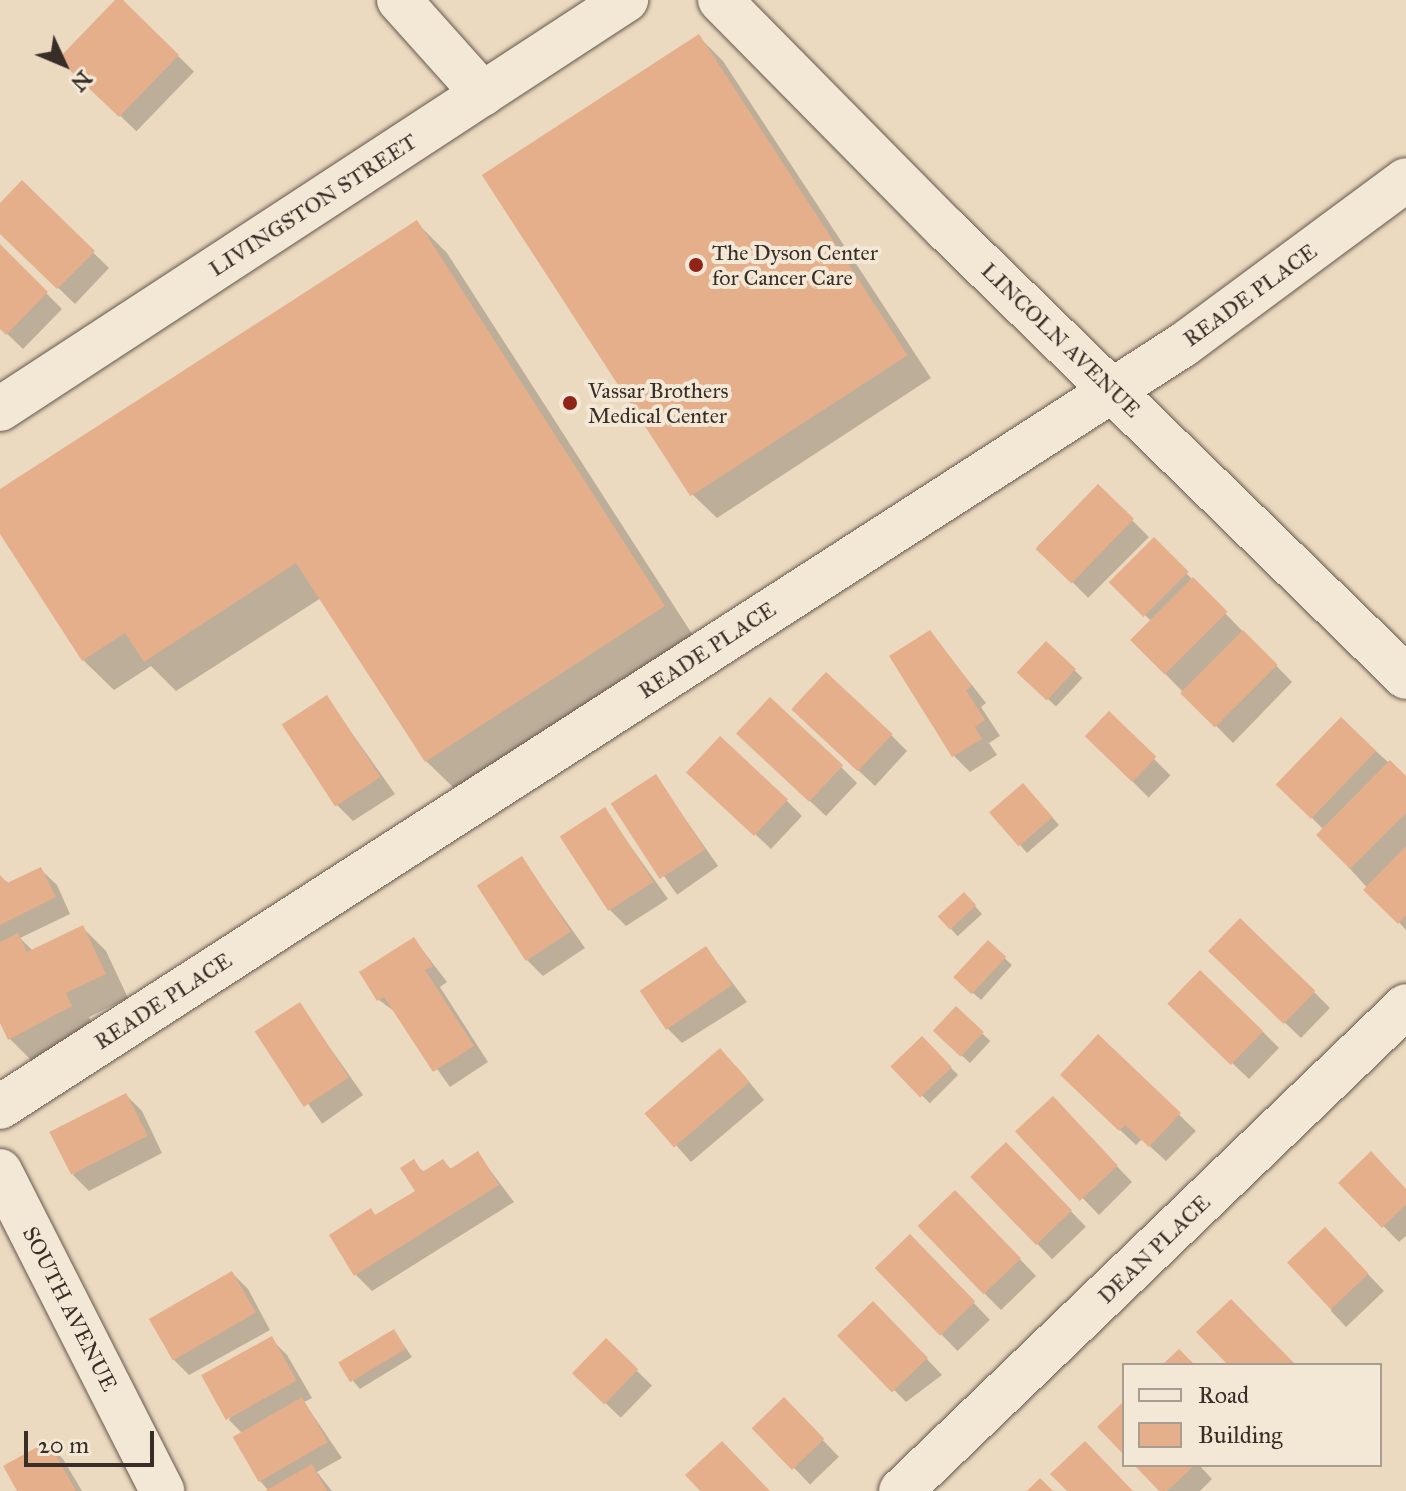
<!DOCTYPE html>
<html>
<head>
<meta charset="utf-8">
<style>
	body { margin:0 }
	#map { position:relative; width:1406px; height:1491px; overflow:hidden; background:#ecdac0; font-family:"IM FELL Great Primer",serif }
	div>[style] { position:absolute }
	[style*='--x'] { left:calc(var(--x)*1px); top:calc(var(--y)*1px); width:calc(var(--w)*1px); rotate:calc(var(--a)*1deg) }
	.shadow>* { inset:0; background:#0003; transform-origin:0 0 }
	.building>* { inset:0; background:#e5af8b; transform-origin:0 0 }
	.roads { filter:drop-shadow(0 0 2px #65584d) drop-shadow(0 0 2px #65584d) }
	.minor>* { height:44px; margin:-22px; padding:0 22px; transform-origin:22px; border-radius:22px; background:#f3e7d6 }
	.dots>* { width:22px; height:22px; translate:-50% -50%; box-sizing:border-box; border:4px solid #f3e7d6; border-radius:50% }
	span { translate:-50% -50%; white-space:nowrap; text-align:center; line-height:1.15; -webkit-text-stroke:8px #f3e7d6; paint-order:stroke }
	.street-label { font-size:22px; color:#382d27 }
	.poi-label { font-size:22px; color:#382d27 }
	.left { translate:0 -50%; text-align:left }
	.legend { position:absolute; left:1122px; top:1363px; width:260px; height:104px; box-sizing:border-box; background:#f3e7d6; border:2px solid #a89d90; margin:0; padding:10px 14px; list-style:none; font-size:24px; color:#382d27 }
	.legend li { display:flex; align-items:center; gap:16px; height:40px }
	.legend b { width:40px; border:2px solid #a89d90 }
	.north { position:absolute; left:24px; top:24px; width:80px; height:80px; -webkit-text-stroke:6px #f3e7d6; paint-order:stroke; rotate:134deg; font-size:22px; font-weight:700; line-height:32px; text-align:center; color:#382d27 }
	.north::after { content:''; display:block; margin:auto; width:28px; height:36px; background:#382d27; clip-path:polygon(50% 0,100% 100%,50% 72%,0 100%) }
	.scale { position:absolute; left:24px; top:1431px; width:130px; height:36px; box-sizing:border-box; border:4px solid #382d27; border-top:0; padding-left:10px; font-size:24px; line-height:28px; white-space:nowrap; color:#382d27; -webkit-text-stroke:6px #f3e7d6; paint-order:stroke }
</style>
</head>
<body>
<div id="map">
	<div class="shadow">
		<div style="left:120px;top:0;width:103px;height:83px;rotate:44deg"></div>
		<div style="clip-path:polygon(699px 37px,723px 61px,931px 378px,717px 518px,693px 495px)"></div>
		<div style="clip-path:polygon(22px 183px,109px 268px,75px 304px,0 232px,0 205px)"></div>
		<div style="clip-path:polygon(416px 222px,447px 253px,694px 637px,457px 791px,426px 761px,321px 598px,176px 691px,151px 666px,114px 690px,83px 660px,0 531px,0 491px)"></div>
		<div style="clip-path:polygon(0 247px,62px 309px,23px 349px,0 327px)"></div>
		<div style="left:1098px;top:486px;width:72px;height:86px;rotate:45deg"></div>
		<div style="clip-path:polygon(1154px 540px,1292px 682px,1233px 743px,1133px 641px,1152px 622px,1112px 582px)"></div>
		<div style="clip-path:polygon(930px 632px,986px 703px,981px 707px,1000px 736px,989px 743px,997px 755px,970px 772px,954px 756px)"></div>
		<div style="left:1046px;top:644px;width:50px;height:39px;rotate:43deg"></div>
		<div style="clip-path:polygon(327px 698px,395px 794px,353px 821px,337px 805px)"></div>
		<div style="left:1109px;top:714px;width:87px;height:31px;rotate:45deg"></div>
		<div style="clip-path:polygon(1341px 720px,1406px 778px,1406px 930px,1319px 835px,1324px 830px,1278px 784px)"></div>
		<div style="clip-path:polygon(810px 725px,891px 735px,907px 751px,875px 786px)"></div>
		<div style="clip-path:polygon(754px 749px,841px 767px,857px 783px,826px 816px)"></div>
		<div style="left:655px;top:776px;width:110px;height:50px;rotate:55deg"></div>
		<div style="clip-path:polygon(706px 788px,786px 800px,802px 816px,771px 849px)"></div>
		<div style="clip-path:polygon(1031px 793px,1059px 825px,1027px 853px,1020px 845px)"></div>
		<div style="clip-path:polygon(604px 809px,668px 899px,626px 926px,610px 910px)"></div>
		<div style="clip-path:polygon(521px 858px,585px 948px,543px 976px,527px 960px)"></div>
		<div style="clip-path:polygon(40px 869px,57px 885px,70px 914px,20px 938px,33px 951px,82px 927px,106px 951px,128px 998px,89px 1017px,95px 1030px,34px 1063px,10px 1039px,0 1018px,0 877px,10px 884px)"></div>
		<div style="left:964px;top:894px;width:27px;height:33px;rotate:48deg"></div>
		<div style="clip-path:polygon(414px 939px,447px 982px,440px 987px,488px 1062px,450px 1087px,398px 1014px,379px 1000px)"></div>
		<div style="clip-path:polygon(988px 943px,1012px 965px,981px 1000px,964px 985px)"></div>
		<div style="clip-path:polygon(706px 948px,747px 1002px,682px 1043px,666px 1027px)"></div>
		<div style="clip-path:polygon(1227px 967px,1314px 992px,1330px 1008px,1301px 1038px)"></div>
		<div style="left:300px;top:1005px;width:110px;height:50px;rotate:55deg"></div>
		<div style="left:956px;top:1009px;width:47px;height:30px;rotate:43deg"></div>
		<div style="clip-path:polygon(1187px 1020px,1263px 1032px,1279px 1048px,1249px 1079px)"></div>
		<div style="clip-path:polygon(1098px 1037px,1196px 1131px,1166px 1161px,1142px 1139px,1136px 1145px,1079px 1091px)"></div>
		<div style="left:922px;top:1039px;width:51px;height:40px;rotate:45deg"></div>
		<div style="clip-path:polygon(736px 1066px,764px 1100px,691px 1162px,649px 1115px)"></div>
		<div style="clip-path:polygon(126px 1095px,142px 1111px,162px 1153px,89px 1191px,73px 1175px)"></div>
		<div style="clip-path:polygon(1068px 1115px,1132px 1182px,1099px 1215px,1019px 1132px)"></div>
		<div style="left:1006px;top:1144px;width:115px;height:47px;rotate:46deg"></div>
		<div style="clip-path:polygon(478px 1154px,514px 1202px,372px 1291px,356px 1275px,371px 1211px,377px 1217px,418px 1192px,413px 1162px,425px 1173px,443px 1161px,452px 1170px)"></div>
		<div style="clip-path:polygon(1341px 1183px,1406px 1191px,1406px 1236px,1399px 1242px)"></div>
		<div style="clip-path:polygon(971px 1208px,1036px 1276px,1001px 1310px,985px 1294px)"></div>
		<div style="left:910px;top:1237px;width:115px;height:45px;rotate:46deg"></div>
		<div style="clip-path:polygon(1341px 1246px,1384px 1291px,1346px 1327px,1331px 1311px)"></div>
		<div style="clip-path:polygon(232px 1273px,248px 1289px,270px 1330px,189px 1375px,173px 1359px)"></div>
		<div style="clip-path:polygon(889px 1319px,942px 1375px,906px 1402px,840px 1335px)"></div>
		<div style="clip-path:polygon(394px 1331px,412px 1357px,360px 1389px,353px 1381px)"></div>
		<div style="clip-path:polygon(271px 1339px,287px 1355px,312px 1398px,304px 1402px,342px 1458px,317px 1472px,332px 1491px,269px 1491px,259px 1480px,242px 1433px,229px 1420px)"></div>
		<div style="left:606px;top:1341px;width:64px;height:45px;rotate:44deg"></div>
		<div style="left:784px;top:1400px;width:79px;height:40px;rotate:46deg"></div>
		<div style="clip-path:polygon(47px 1443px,63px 1459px,82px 1491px,19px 1491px)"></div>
		<div style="clip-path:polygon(1137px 1465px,1199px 1465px,1212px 1479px,1200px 1491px,1162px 1491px)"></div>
	</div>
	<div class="building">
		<div style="clip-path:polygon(115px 0,123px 0,179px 55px,119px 117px,58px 59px)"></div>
		<div style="left:699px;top:34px;width:383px;height:259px;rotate:57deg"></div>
		<div style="clip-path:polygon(22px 180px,95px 251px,57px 289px,0 234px,0 203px)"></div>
		<div style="clip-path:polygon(417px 220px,665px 606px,425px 762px,296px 563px,144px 662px,125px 633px,82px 661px,0 534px,0 489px)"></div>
		<div style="clip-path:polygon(0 244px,48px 292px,6px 335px,0 329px)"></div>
		<div style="left:1098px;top:484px;width:50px;height:90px;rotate:44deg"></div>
		<div style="left:1154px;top:537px;width:49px;height:64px;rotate:45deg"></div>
		<div style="left:1193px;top:577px;width:49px;height:89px;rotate:45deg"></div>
		<div style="clip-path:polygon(930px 630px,972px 686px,966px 690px,985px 720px,975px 727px,982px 739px,952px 757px,889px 656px)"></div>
		<div style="left:1243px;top:630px;width:49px;height:89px;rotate:45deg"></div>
		<div style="left:1046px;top:641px;width:41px;height:43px;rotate:43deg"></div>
		<div style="left:826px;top:672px;width:91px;height:51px;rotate:43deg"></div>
		<div style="left:327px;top:695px;width:98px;height:54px;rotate:57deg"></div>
		<div style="left:770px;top:697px;width:100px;height:50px;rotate:43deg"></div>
		<div style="left:1109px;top:711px;width:66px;height:35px;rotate:44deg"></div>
		<div style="left:1341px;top:717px;width:49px;height:94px;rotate:44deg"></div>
		<div style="left:720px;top:736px;width:93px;height:50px;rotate:43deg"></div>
		<div style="clip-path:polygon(1390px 760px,1406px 776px,1406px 813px,1350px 869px,1316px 835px)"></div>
		<div style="left:656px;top:774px;width:90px;height:54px;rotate:57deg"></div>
		<div style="left:1023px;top:783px;width:45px;height:45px;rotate:49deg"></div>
		<div style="left:605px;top:807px;width:89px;height:54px;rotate:57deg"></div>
		<div style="clip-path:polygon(1406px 846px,1406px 915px,1398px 924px,1363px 890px)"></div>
		<div style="left:522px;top:856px;width:90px;height:54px;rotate:57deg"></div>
		<div style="clip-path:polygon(41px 867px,56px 897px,0 925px,0 875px,7px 883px)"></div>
		<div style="left:964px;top:892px;width:18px;height:36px;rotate:47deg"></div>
		<div style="left:1240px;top:918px;width:105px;height:46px;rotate:44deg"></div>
		<div style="clip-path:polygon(83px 925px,106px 974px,66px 993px,72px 1006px,8px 1040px,0 1023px,0 942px,18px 933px,27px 952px)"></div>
		<div style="clip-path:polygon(414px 937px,433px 966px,425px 970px,474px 1046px,433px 1072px,384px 997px,377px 1001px,359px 972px)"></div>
		<div style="left:988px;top:940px;width:25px;height:51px;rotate:43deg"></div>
		<div style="left:706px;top:946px;width:47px;height:80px;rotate:56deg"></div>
		<div style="left:1200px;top:970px;width:88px;height:47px;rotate:44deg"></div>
		<div style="left:300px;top:1002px;width:90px;height:54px;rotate:57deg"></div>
		<div style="left:956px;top:1006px;width:38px;height:34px;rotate:43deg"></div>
		<div style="clip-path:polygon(1098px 1034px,1181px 1113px,1149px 1147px,1125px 1125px,1119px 1131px,1060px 1075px)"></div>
		<div style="left:922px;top:1036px;width:43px;height:44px;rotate:46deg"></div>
		<div style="left:720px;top:1048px;width:45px;height:100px;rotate:49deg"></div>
		<div style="left:126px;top:1093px;width:48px;height:86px;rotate:63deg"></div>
		<div style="left:1053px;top:1096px;width:95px;height:52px;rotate:47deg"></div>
		<div style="left:1006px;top:1142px;width:95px;height:50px;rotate:46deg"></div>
		<div style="clip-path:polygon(478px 1151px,499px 1185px,354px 1276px,329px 1235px,371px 1208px,375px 1215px,415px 1191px,400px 1168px,414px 1159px,422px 1172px,443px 1159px,450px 1169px)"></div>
		<div style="clip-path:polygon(1371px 1151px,1406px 1189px,1406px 1204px,1382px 1228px,1338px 1183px)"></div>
		<div style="left:955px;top:1190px;width:95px;height:52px;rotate:46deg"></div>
		<div style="left:1325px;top:1227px;width:64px;height:52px;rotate:47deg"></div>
		<div style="left:910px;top:1234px;width:94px;height:49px;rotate:46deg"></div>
		<div style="left:232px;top:1271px;width:48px;height:96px;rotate:60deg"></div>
		<div style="clip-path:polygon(1231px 1299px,1296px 1365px,1228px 1365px,1196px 1332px)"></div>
		<div style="left:873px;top:1301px;width:79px;height:50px;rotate:46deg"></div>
		<div style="left:394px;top:1329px;width:23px;height:65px;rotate:59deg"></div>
		<div style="left:272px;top:1336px;width:51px;height:81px;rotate:61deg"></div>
		<div style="left:606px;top:1338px;width:45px;height:49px;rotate:44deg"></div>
		<div style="clip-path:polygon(1179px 1349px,1195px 1365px,1162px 1365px)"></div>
		<div style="left:302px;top:1397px;width:52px;height:80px;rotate:60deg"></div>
		<div style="left:784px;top:1397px;width:58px;height:45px;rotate:46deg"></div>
		<div style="clip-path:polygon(1124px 1401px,1124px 1455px,1097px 1427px)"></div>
		<div style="clip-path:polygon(48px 1441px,76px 1491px,17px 1491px,3px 1466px)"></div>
		<div style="clip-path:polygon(722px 1441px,770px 1491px,700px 1491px,685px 1475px)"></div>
		<div style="clip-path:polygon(1085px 1441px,1133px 1491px,1067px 1491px,1050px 1474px)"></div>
		<div style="clip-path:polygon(312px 1464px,327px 1491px,265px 1491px)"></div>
		<div style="clip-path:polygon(1134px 1465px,1195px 1465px,1167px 1491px,1159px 1491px)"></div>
		<div style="clip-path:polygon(1040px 1478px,1053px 1491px,1027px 1491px)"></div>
	</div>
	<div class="roads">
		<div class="minor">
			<div style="--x:399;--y:0;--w:126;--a:48.2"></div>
			<div style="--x:720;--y:0;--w:322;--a:45.4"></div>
			<div style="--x:946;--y:229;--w:642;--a:44.24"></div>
			<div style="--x:0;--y:409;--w:748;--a:-33.16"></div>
			<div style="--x:0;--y:1107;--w:1407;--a:-32.79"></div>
			<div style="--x:1183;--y:345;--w:277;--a:-36.5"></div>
			<div style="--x:0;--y:1171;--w:359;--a:63.1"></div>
			<div style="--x:901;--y:1491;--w:700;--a:-43.84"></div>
		</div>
	</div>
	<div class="dots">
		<div style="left:696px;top:265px;background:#8f2418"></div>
		<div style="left:570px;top:403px;background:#8f2418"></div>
	</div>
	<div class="street-label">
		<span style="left:313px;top:205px;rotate:-33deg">LIVINGSTON STREET</span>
		<span style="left:1250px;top:295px;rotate:-36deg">READE PLACE</span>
		<span style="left:1061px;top:340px;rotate:44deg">LINCOLN AVENUE</span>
		<span style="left:707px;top:650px;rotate:-33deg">READE PLACE</span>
		<span style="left:163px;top:1001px;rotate:-33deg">READE PLACE</span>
		<span style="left:1154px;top:1249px;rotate:-44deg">DEAN PLACE</span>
		<span style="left:70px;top:1309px;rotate:63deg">SOUTH AVENUE</span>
	</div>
	<div class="poi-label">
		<span class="left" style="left:712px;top:265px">The Dyson Center<br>for Cancer Care</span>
		<span class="left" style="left:588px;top:403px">Vassar Brothers<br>Medical Center</span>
	</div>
	<ul class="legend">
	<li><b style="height:10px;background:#f3e7d6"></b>Road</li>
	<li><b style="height:22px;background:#e5af8b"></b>Building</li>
	</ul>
	<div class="north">N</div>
	<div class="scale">20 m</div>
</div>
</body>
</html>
